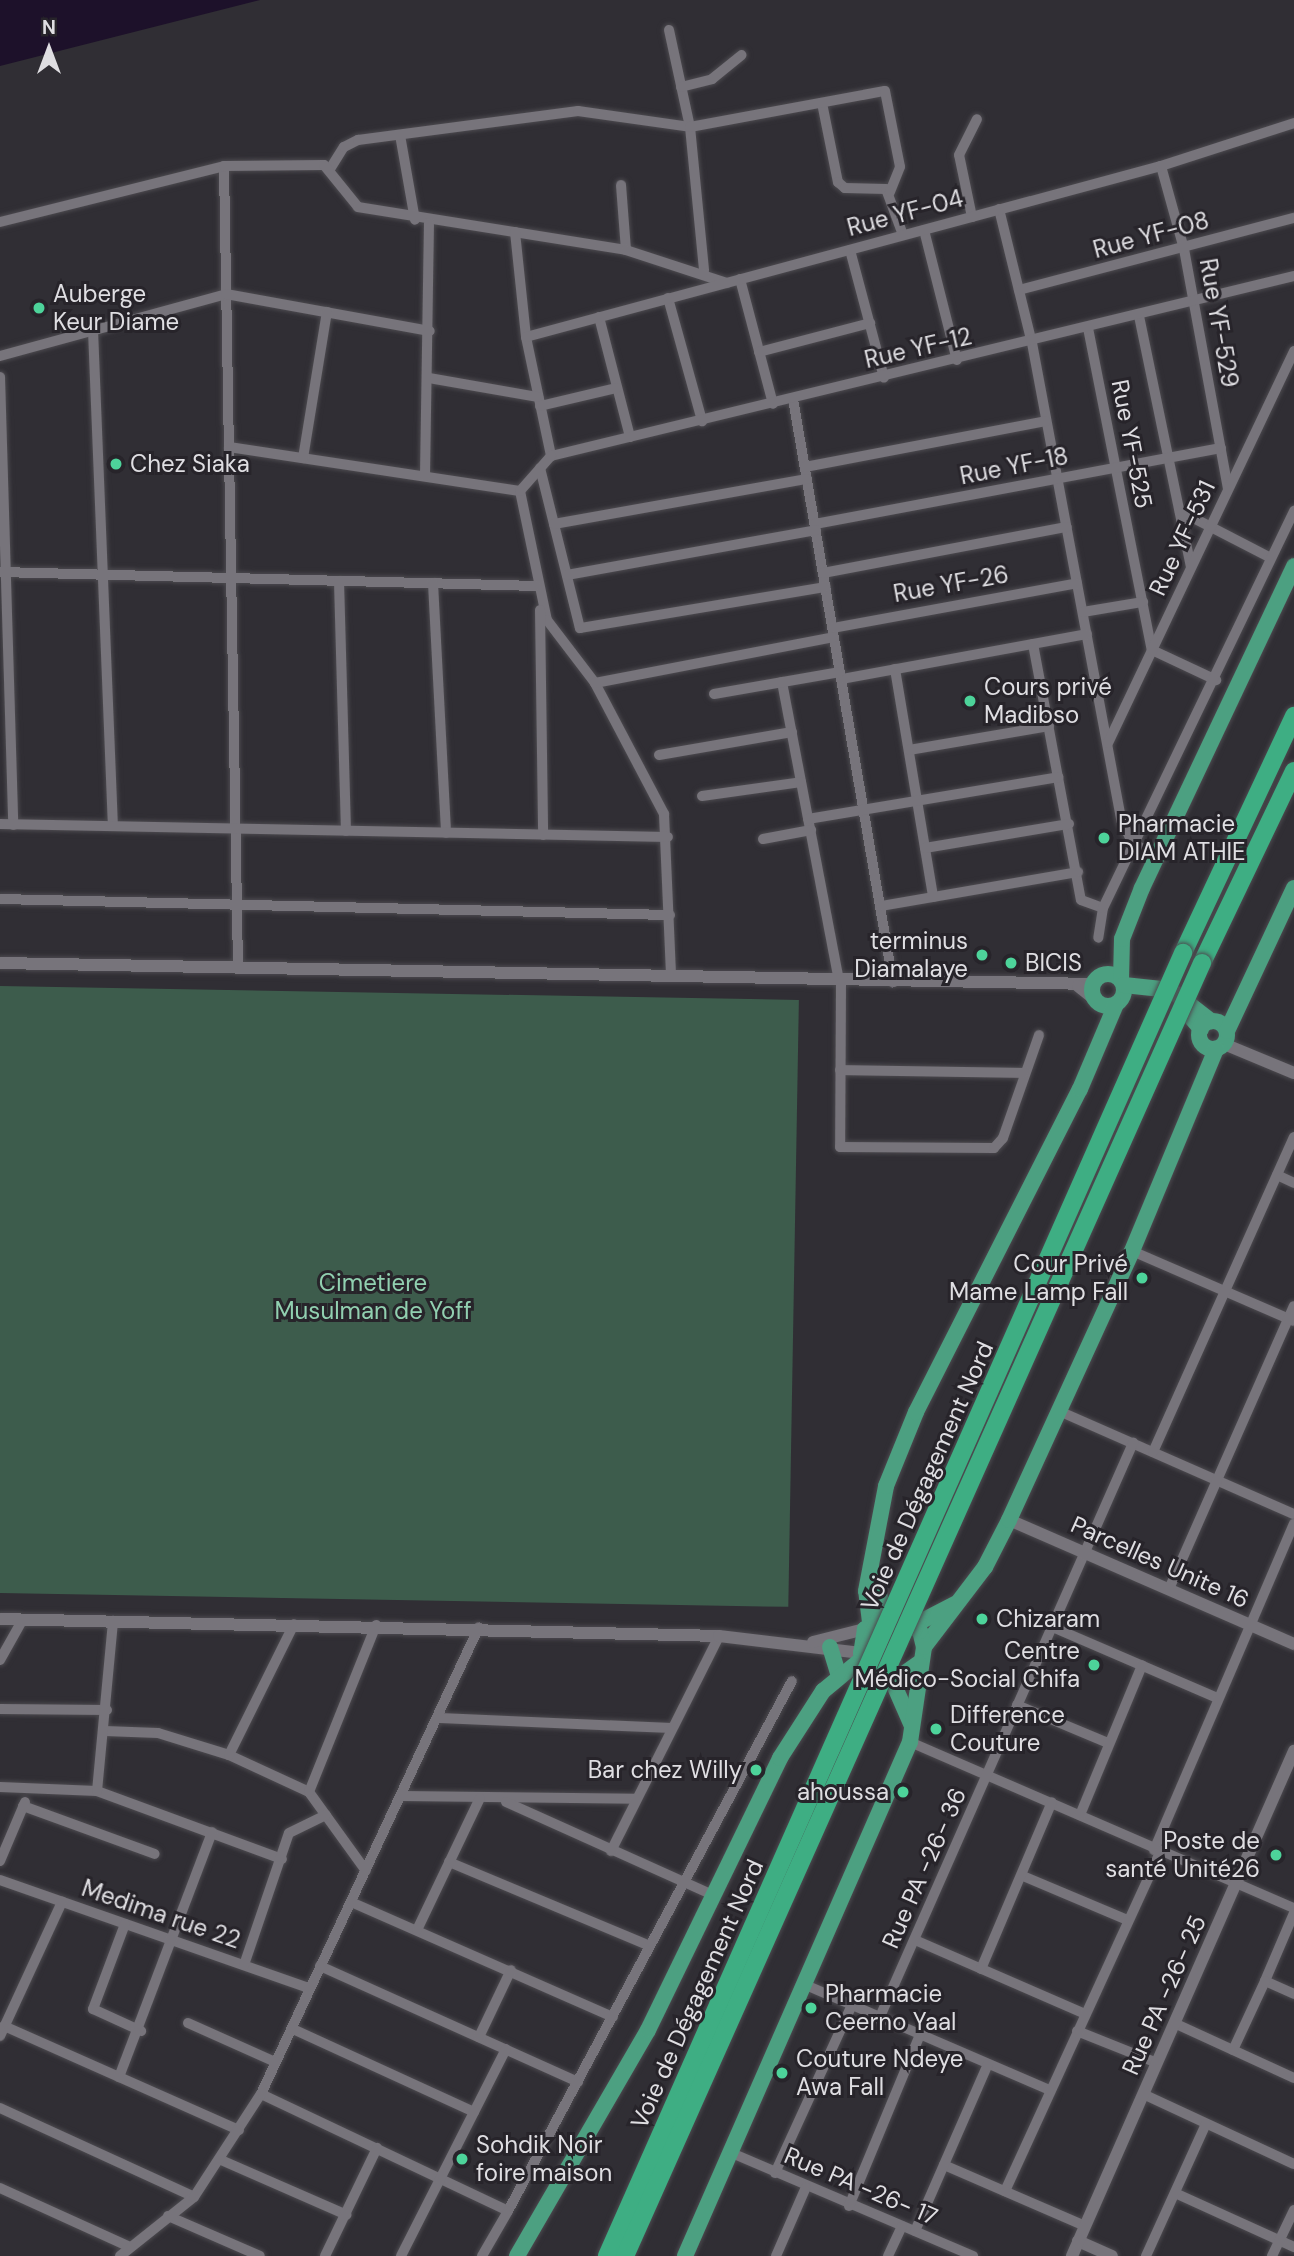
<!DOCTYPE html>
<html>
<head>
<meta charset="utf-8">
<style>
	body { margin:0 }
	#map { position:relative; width:1294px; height:2256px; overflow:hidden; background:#302e34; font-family:"DM Sans",sans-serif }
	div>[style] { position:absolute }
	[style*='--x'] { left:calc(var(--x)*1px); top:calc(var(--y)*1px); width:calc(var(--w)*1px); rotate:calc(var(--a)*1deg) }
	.green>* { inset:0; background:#3d5c4c; transform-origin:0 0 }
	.water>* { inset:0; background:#1d112a }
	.roads { filter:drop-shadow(0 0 2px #4c4a4f) drop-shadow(0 0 2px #4c4a4f) }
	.minor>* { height:10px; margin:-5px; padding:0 5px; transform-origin:5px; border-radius:5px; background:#77747b }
	.tertiary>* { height:12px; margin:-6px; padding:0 6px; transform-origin:6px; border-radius:6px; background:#77747b }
	.primary>* { height:16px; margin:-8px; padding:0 8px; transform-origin:8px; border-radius:8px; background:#4ca081 }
	.primary>.ring { margin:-8px; padding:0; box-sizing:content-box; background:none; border:16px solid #4ca081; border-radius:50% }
	.trunk>* { height:18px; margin:-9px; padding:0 9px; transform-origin:9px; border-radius:9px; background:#3eae83 }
	.bridges { filter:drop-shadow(0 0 2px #4c4a4f) drop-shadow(0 0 2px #4c4a4f) }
	.trunk-bridge>* { height:18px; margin:-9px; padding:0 9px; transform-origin:9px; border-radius:9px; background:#3eae83 }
	.dots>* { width:19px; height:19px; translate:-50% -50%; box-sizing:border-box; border:4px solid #27242a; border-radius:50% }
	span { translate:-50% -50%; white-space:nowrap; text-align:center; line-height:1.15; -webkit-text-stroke:6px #27242a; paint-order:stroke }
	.street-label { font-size:24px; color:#dfdee2 }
	.poi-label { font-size:24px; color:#dfdee2 }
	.left { translate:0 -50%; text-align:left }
	.right { translate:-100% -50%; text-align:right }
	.park-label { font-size:24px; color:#91d0b0 }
	.north { position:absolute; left:14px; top:14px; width:70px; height:70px; -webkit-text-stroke:5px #27242a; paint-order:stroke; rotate:0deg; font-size:19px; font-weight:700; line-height:28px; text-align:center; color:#dfdee2 }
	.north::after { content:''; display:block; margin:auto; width:24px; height:32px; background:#dfdee2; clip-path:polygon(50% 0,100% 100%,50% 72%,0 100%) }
</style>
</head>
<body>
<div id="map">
	<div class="green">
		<div style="left:0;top:986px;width:799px;height:607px;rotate:1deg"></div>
	</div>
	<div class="water">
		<div style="clip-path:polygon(0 0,260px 0,0 66px)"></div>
	</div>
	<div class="roads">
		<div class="minor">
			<div style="--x:669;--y:30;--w:99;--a:77.8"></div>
			<div style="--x:690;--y:127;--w:144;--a:84.4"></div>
			<div style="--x:681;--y:87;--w:32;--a:-14"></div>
			<div style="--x:712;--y:79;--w:38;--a:-39"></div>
			<div style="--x:822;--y:103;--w:81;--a:78.6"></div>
			<div style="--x:838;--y:182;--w:9;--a:41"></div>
			<div style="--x:845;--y:188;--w:41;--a:1.4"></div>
			<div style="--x:886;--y:189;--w:49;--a:69.7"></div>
			<div style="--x:400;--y:135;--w:86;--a:80"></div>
			<div style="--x:224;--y:166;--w:802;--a:89"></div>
			<div style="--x:1161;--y:166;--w:86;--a:74.5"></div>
			<div style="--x:1184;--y:249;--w:244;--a:79.6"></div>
			<div style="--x:330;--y:169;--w:26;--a:-58"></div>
			<div style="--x:344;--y:147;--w:16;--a:-27"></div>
			<div style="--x:358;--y:140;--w:222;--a:-7.5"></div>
			<div style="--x:578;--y:111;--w:113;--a:8.1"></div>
			<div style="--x:690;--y:127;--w:198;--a:-10.5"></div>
			<div style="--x:885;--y:91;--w:77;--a:78.8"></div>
			<div style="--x:900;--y:167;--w:27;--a:112"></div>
			<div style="--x:621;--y:185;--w:65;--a:85.6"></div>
			<div style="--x:999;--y:209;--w:138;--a:76.2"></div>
			<div style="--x:1032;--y:343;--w:487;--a:79.4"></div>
			<div style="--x:1122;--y:822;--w:25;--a:63"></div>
			<div style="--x:1133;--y:844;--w:27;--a:24"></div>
			<div style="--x:972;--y:217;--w:63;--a:-101.8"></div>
			<div style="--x:959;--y:155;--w:40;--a:-63.4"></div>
			<div style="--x:0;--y:222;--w:231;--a:-14"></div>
			<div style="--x:224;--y:166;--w:100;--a:-0.6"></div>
			<div style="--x:324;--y:165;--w:54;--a:51"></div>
			<div style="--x:358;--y:207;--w:271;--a:9.1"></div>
			<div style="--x:626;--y:250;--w:106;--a:18.1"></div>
			<div style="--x:924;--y:230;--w:134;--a:75.8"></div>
			<div style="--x:515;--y:232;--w:106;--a:84"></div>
			<div style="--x:526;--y:337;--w:122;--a:78.1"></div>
			<div style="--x:850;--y:250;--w:132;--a:75.1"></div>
			<div style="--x:740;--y:279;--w:129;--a:75.2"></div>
			<div style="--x:1019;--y:290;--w:284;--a:-14.7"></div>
			<div style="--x:668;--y:298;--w:128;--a:74.5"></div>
			<div style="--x:1139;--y:316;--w:255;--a:78.3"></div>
			<div style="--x:599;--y:317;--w:124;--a:75.5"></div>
			<div style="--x:1088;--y:328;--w:328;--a:78.8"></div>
			<div style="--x:1152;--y:650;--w:71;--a:25.1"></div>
			<div style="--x:93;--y:330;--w:496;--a:87.7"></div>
			<div style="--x:526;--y:337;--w:658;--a:-15.07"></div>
			<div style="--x:1161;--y:166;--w:140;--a:-17.9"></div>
			<div style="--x:759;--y:352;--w:115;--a:-14.6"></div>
			<div style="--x:0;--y:356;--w:234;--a:-15.3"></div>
			<div style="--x:226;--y:294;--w:207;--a:10.3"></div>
			<div style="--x:0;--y:377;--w:448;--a:88.3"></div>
			<div style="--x:429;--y:378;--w:111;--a:9.9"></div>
			<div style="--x:793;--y:399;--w:592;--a:80.27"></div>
			<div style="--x:540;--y:406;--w:79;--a:-13.2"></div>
			<div style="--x:229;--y:447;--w:294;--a:8.6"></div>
			<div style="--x:551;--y:456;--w:764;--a:-13.62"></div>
			<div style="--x:303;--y:458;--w:148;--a:-80.7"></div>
			<div style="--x:805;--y:467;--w:245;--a:-10.8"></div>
			<div style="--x:540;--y:468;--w:165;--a:76"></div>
			<div style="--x:580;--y:628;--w:249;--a:-9.5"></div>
			<div style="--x:425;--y:476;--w:253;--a:-89.1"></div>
			<div style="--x:520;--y:491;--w:132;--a:78.2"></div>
			<div style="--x:547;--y:620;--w:79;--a:52.7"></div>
			<div style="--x:595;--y:683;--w:148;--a:62.2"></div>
			<div style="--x:664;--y:814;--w:163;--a:87.5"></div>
			<div style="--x:520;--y:491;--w:47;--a:-48.5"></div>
			<div style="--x:1180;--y:511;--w:102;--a:27.3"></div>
			<div style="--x:554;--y:524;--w:257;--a:-10.1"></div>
			<div style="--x:815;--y:524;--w:413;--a:-10.6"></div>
			<div style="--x:0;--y:572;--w:537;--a:1.49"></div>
			<div style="--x:823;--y:573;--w:248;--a:-10.7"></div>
			<div style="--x:567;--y:575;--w:253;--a:-10.2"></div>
			<div style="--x:339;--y:581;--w:250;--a:88.4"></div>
			<div style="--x:433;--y:583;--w:250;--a:87"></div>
			<div style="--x:540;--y:610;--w:225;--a:89.2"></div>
			<div style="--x:1083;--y:612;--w:61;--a:-9.5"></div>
			<div style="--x:833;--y:628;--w:248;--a:-10.4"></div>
			<div style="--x:1033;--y:644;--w:260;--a:79.4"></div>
			<div style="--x:1081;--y:900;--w:23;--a:20"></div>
			<div style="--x:1103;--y:908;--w:30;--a:99"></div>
			<div style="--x:895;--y:669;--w:231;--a:80.5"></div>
			<div style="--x:842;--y:679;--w:249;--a:-10.4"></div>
			<div style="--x:782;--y:682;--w:304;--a:79.2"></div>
			<div style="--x:595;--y:683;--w:243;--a:-10.9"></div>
			<div style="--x:714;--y:694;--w:128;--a:-9.9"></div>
			<div style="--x:1108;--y:743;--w:434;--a:-64.6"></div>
			<div style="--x:909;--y:750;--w:142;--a:-9.7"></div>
			<div style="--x:659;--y:755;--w:135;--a:-9.8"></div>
			<div style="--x:702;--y:796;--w:100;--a:-8"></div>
			<div style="--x:808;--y:819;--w:254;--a:-9.5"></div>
			<div style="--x:0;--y:824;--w:668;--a:1.11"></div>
			<div style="--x:763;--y:839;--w:49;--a:-10.6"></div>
			<div style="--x:925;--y:848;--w:146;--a:-9.5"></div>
			<div style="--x:0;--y:899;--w:670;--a:1.37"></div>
			<div style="--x:881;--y:906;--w:200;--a:-9.8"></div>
			<div style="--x:1103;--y:908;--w:441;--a:-64.3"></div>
			<div style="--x:841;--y:981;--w:166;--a:90.3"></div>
			<div style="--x:840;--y:1147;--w:154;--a:0.4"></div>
			<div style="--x:994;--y:1148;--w:13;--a:-48"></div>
			<div style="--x:1003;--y:1138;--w:109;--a:-70.7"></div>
			<div style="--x:840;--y:1070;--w:184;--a:0.9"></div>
			<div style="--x:1277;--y:1175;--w:19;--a:25"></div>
			<div style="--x:1132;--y:1251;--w:176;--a:23.4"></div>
			<div style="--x:1059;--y:1411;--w:257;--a:23.7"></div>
			<div style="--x:1153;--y:1452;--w:345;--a:-65.9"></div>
			<div style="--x:1169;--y:1589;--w:309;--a:-66.2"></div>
			<div style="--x:1050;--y:1626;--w:180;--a:23.3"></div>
			<div style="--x:0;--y:1660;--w:47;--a:-60.7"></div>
			<div style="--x:1017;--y:1705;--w:99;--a:22.7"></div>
			<div style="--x:0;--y:1709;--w:107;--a:0.5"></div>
			<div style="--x:440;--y:1718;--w:232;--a:2.5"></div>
			<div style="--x:105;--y:1731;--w:53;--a:2.2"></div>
			<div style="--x:158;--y:1733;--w:74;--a:17.2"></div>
			<div style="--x:229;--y:1755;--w:88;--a:24.8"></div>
			<div style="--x:309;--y:1792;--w:97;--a:54.2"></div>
			<div style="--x:910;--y:1742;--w:418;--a:23.4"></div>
			<div style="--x:229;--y:1755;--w:146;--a:-63.6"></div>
			<div style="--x:0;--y:1787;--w:97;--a:2.4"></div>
			<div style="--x:97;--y:1791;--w:197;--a:20.2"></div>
			<div style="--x:97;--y:1791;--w:171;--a:-84.6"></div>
			<div style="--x:309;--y:1792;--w:180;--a:-68.1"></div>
			<div style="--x:402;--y:1796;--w:234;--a:0.7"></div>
			<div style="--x:506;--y:1802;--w:225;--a:24.2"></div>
			<div style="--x:23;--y:1806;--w:140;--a:20"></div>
			<div style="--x:1080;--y:1815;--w:162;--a:-67.5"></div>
			<div style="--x:1154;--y:1850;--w:355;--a:-66.8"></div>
			<div style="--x:611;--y:1851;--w:241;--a:-63.3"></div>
			<div style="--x:0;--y:1861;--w:64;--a:-67"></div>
			<div style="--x:449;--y:1862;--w:215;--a:22.7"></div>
			<div style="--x:1023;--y:1876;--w:113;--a:22.9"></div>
			<div style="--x:0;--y:1880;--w:327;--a:19.3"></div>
			<div style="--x:351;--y:1902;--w:286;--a:23.7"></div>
			<div style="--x:1294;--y:1913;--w:74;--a:113.1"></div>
			<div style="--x:1265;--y:1981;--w:32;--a:24"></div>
			<div style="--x:125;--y:1924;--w:91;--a:110.6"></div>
			<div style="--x:93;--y:2009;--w:53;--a:24.6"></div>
			<div style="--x:417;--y:1930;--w:146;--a:-64.5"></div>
			<div style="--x:915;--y:1940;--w:185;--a:23.5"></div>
			<div style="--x:244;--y:1965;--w:139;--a:-71.2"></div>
			<div style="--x:289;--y:1833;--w:41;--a:-25.9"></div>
			<div style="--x:320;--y:1966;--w:283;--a:24.2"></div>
			<div style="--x:981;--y:1969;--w:181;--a:-67"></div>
			<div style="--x:808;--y:1986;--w:263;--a:23.3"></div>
			<div style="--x:879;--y:2019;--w:630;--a:-66.2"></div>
			<div style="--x:188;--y:2023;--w:95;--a:24.1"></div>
			<div style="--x:1174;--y:2023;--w:132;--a:24.6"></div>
			<div style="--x:4;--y:2026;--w:257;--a:23.9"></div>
			<div style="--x:295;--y:2030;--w:197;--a:24.6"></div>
			<div style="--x:1077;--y:2031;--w:86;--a:21.8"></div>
			<div style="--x:0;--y:2036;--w:148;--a:-65.2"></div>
			<div style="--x:479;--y:2037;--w:74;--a:-64.5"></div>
			<div style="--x:1233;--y:2050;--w:76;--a:-65.1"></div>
			<div style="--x:119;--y:2077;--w:262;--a:-69.2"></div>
			<div style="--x:261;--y:2094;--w:273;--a:25.3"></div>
			<div style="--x:508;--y:2211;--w:601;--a:-61.82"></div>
			<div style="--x:1143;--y:2094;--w:166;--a:24.9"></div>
			<div style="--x:0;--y:2108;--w:213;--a:24.6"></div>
			<div style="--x:734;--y:2154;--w:260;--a:23.1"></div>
			<div style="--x:221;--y:2160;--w:137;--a:23.6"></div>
			<div style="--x:944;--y:2165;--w:154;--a:23.4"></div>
			<div style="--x:775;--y:2173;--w:183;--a:-65.4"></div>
			<div style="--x:0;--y:2188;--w:143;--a:24.4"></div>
			<div style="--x:1005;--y:2191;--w:373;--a:-65.4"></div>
			<div style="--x:1175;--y:2193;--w:131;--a:24.4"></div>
			<div style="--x:849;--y:2206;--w:185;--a:-67.5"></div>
			<div style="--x:168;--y:2216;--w:100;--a:23.5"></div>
			<div style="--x:915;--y:2231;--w:182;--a:-66.4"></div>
			<div style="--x:120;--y:2256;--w:95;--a:-38.6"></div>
			<div style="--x:194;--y:2197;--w:123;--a:-57"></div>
			<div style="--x:261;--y:2094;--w:515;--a:-64.98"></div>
			<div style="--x:325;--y:2256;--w:120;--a:-64.3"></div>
			<div style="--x:401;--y:2256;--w:232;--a:-63.1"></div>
			<div style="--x:482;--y:2256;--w:52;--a:-60"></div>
			<div style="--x:776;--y:2256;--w:75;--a:-66.5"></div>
			<div style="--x:888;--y:2256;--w:33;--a:-65"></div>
			<div style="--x:1146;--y:2256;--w:145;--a:-65.6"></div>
			<div style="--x:1272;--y:2256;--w:51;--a:-64.4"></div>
		</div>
		<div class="tertiary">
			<div style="--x:0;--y:963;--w:1093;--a:1.1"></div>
			<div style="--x:1078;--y:986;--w:19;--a:39"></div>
			<div style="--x:1224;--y:1044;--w:76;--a:22.5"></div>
			<div style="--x:1009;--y:1520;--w:311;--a:23.5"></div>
			<div style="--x:0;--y:1619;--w:719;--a:1.35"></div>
			<div style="--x:719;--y:1636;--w:143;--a:6.8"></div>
			<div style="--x:813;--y:1642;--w:54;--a:-14"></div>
			<div style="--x:1078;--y:2241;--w:37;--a:24"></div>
			<div style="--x:1072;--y:2256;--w:552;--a:-66.27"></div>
		</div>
		<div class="primary">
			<div class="ring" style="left:1092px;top:974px;width:16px;height:16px"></div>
			<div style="--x:1121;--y:980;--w:41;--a:-88.6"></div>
			<div style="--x:1122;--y:939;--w:55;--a:-68.6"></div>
			<div style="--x:1142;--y:888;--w:356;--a:-64.7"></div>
			<div style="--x:1124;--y:985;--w:47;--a:6.1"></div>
			<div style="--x:1171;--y:990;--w:51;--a:37.8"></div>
			<div style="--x:1182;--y:1007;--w:29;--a:49"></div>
			<div class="ring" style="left:1199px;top:1021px;width:12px;height:12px"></div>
			<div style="--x:1227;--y:1031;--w:158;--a:-64.9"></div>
			<div style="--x:872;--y:1571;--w:45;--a:73.2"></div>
			<div style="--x:870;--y:1622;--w:31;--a:-97"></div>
			<div style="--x:866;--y:1591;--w:107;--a:-79.2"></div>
			<div style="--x:886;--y:1486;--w:80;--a:-67.9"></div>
			<div style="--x:916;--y:1412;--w:362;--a:-63.1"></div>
			<div style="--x:1080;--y:1089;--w:92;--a:-67"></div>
			<div style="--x:916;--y:1624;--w:44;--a:-27.1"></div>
			<div style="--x:830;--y:1647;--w:30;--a:73"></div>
			<div style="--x:924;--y:1647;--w:101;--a:-52.7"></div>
			<div style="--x:985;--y:1567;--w:53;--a:-62.9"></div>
			<div style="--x:1009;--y:1520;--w:296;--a:-65.4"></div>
			<div style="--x:1132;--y:1251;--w:219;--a:-67.4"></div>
			<div style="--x:891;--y:1678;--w:52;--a:66.4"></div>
			<div style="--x:517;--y:2256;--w:261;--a:-59.9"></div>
			<div style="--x:648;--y:2030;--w:302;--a:-64.1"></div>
			<div style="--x:780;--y:1758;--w:80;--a:-57.3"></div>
			<div style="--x:823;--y:1691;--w:52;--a:-39.5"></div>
			<div style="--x:685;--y:2256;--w:561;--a:-66.36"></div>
			<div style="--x:910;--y:1742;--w:96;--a:-81.6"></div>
			<div style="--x:924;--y:1647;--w:16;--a:-104"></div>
			<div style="--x:920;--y:1631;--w:32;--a:-148"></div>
			<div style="--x:893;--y:1614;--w:32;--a:152"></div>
			<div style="--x:865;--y:1629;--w:24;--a:99"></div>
			<div style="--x:861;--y:1653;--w:24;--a:55"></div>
			<div style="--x:875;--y:1673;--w:24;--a:9"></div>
			<div style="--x:899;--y:1677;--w:24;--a:-35"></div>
		</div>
		<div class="trunk">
			<div style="--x:1183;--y:953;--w:262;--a:-64.9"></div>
			<div style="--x:1202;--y:963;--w:213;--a:-64.4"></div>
		</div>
	</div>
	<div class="bridges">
		<div class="trunk-bridge">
			<div style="--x:607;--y:2256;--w:1425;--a:-66.15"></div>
			<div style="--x:625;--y:2256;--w:1416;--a:-65.95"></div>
		</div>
	</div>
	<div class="dots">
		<div style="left:39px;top:308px;background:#4dd39a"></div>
		<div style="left:116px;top:464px;background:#4dd39a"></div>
		<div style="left:970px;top:701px;background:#4dd39a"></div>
		<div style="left:1104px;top:838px;background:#4dd39a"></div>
		<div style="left:982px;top:955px;background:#4dd39a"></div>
		<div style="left:1011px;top:963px;background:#4dd39a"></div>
		<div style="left:1142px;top:1278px;background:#4dd39a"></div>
		<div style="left:982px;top:1619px;background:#4dd39a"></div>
		<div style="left:1094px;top:1665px;background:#4dd39a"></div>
		<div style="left:936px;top:1729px;background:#4dd39a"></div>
		<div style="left:756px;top:1770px;background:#4dd39a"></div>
		<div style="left:903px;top:1792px;background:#4dd39a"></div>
		<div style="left:1276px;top:1855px;background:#4dd39a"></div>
		<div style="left:811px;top:2008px;background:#4dd39a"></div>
		<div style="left:782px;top:2073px;background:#4dd39a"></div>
		<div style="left:462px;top:2159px;background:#4dd39a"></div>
	</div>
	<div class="street-label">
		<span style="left:905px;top:213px;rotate:-15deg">Rue YF-04</span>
		<span style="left:1151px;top:235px;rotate:-15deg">Rue YF-08</span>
		<span style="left:1219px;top:323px;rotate:80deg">Rue YF-529</span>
		<span style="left:918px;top:348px;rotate:-13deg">Rue YF-12</span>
		<span style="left:1132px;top:444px;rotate:79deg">Rue YF-525</span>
		<span style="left:1014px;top:466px;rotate:-11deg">Rue YF-18</span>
		<span style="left:1182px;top:538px;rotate:-65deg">Rue YF-531</span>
		<span style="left:951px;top:584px;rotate:-10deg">Rue YF-26</span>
		<span style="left:927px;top:1476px;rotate:-66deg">Voie de Dégagement Nord</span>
		<span style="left:1160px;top:1562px;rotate:24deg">Parcelles Unite 16</span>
		<span style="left:924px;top:1868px;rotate:-66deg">Rue PA -26- 36</span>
		<span style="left:161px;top:1914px;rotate:19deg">Medima rue 22</span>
		<span style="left:697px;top:1994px;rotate:-66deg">Voie de Dégagement Nord</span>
		<span style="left:1164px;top:1995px;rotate:-66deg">Rue PA -26- 25</span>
		<span style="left:861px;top:2186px;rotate:23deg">Rue PA -26- 17</span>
	</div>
	<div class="poi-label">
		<span class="left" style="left:53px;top:308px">Auberge<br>Keur Diame</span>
		<span class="left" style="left:130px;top:464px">Chez Siaka</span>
		<span class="left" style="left:984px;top:701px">Cours privé<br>Madibso</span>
		<span class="left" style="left:1118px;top:838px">Pharmacie<br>DIAM ATHIE</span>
		<span class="right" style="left:968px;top:955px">terminus<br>Diamalaye</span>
		<span class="left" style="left:1025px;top:963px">BICIS</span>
		<span class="right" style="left:1128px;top:1278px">Cour Privé<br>Mame Lamp Fall</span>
		<span class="left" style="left:996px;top:1619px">Chizaram</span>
		<span class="right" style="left:1080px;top:1665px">Centre<br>Médico-Social Chifa</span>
		<span class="left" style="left:950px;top:1729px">Difference<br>Couture</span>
		<span class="right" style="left:742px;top:1770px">Bar chez Willy</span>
		<span class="right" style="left:889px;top:1792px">ahoussa</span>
		<span class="right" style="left:1260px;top:1855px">Poste de<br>santé Unité26</span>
		<span class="left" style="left:825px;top:2008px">Pharmacie<br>Ceerno Yaal</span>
		<span class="left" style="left:796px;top:2073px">Couture Ndeye<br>Awa Fall</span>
		<span class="left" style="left:476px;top:2159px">Sohdik Noir<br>foire maison</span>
	</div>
	<div class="park-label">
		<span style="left:373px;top:1297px">Cimetiere<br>Musulman de Yoff</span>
	</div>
	<div class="north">N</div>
</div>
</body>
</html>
